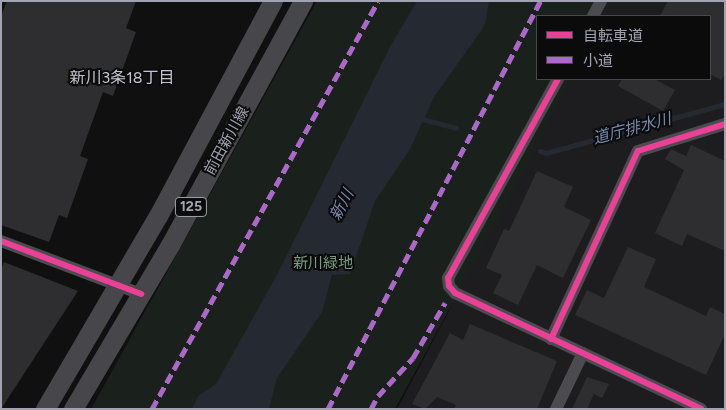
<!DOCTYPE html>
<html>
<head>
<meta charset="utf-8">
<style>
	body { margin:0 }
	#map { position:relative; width:726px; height:410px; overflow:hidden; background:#101011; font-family:Figtree,"Noto Sans JP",sans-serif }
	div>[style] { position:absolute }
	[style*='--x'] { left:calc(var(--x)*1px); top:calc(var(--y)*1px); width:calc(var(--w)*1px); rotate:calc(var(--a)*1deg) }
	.built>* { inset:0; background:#1d1d1f }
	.green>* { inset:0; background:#1a211c }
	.water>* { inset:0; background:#252931 }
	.stream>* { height:4.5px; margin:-2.25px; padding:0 2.25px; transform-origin:2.25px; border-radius:2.25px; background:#252931 }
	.building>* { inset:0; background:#2e2e30 }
	.street>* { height:12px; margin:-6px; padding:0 6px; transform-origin:6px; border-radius:6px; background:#4b4b50 }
	.primary>* { height:19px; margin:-9.5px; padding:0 9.5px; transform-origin:9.5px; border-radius:9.5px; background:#47474b }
	.quiet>* { height:5px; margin-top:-2.5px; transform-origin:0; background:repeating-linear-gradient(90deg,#ac68c9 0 10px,transparent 0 15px) }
	.cycleway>* { height:6px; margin:-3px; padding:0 3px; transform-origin:3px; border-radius:3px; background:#ea4096 }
	span { translate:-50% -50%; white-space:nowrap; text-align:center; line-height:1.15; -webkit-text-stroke:4px #0b0b0c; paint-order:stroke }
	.shield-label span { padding:1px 4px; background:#0b0b0c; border:1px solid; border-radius:4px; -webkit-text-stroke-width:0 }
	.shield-label { font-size:14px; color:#a1a3b2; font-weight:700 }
	.street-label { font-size:15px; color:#a1a3b2 }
	.park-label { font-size:15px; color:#789d82 }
	.neighbourhood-label { font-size:16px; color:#c2c3ce }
	.water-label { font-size:16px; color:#7889ad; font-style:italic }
	.frame { position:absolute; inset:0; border:2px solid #a1a3b2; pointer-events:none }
	.legend { position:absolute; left:536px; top:15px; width:175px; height:65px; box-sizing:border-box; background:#0b0b0c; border:1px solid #47484e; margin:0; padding:6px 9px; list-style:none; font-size:15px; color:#a1a3b2 }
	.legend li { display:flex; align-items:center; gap:10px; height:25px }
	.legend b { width:25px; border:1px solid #47484e }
</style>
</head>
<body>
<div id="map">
	<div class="built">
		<div style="clip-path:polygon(580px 1px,725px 1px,725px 409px,397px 409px,449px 311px,538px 79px,710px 79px,710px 16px,572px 16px)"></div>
	</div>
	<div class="green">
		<div style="clip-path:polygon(317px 1px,605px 1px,598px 16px,537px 16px,537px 79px,569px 79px,530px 161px,395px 409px,91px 409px)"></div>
	</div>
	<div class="water">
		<div style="clip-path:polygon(417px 1px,489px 1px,485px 25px,434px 97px,410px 149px,375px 201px,350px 274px,332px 275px,322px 312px,277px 378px,269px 409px,192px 409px,198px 396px,216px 384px,278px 273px,391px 45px)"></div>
	</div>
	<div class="stream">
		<div style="--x:419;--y:118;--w:38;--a:15"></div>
		<div style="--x:540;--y:151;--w:6;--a:18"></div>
		<div style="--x:546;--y:153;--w:186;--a:-15.3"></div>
	</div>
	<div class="building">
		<div style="clip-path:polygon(7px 1px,136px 1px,126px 28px,136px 32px,113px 96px,103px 92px,80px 156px,88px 159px,67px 218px,59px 215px,49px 242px,1px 225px,1px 16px)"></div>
		<div style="clip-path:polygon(668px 1px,725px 1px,725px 74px,721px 80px,710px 74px,710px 16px,660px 16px)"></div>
		<div style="clip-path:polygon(622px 79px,654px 79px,675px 90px,663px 111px,618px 86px)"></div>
		<div style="clip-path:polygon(691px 145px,725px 161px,725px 251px,687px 234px,682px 246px,655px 233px,684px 170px,665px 159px,671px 149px,686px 156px)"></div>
		<div style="clip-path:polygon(537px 171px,573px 187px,564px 207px,591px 220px,563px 278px,537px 265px,518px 305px,493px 293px,502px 275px,486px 268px,504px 229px,509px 231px)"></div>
		<div style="clip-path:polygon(628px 247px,656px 259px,644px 287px,706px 316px,710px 307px,725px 314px,725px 334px,706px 375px,575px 315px,587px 290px,604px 298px)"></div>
		<div style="clip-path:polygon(4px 262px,78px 291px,1px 409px,1px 269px)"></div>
		<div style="clip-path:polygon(470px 324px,557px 361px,537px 409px,454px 409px,456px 405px,437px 397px,425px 409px,412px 404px,450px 333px,463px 340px)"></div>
		<div style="clip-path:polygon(587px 377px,609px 384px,602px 398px,594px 394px,587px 409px,572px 409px)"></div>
	</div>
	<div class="street">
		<div style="--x:593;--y:16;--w:17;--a:-62"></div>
		<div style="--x:558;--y:79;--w:227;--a:118.9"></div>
		<div style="--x:448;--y:278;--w:8;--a:83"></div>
		<div style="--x:449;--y:286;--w:9;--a:49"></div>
		<div style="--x:455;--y:293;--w:272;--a:25.2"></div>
		<div style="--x:1;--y:241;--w:150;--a:20.7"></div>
		<div style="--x:551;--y:339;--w:207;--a:-65.2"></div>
		<div style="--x:638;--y:151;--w:91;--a:-17.2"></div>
		<div style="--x:556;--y:409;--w:62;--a:-64.3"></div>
	</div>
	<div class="primary">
		<div style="--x:45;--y:409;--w:224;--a:-59.7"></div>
		<div style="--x:158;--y:216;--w:244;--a:-61.9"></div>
		<div style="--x:73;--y:409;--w:191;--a:-59.4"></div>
		<div style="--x:170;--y:245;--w:278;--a:-61.4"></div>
	</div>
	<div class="quiet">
		<div style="--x:152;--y:409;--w:466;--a:-61"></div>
		<div style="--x:328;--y:409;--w:460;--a:-62.5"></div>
		<div style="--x:371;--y:409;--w:15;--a:-62"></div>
		<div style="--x:378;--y:396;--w:52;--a:-47.4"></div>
		<div style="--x:413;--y:358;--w:64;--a:-59.8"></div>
	</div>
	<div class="cycleway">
		<div style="--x:558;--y:79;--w:227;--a:118.9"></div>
		<div style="--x:448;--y:278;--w:8;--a:83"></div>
		<div style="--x:449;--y:286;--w:9;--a:49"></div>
		<div style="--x:455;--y:293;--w:272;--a:25.2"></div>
		<div style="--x:1;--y:241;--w:150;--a:20.7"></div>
		<div style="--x:551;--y:339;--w:207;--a:-65.2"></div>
		<div style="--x:638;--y:151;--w:91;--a:-17.2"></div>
	</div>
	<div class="shield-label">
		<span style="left:191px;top:207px">125</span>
	</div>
	<div class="street-label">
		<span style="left:227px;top:141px;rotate:-61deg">前田新川線</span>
	</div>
	<div class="park-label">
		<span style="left:323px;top:264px">新川緑地</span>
	</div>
	<div class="neighbourhood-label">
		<span style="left:122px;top:78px">新川3条18丁目</span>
	</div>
	<div class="water-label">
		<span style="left:632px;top:129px;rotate:-15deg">道庁排水川</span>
		<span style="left:342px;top:205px;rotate:-62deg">新川</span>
	</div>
	<div class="frame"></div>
	<ul class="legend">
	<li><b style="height:6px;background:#ea4096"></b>自転車道</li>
	<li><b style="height:6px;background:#ac68c9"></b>小道</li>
	</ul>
</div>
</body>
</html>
